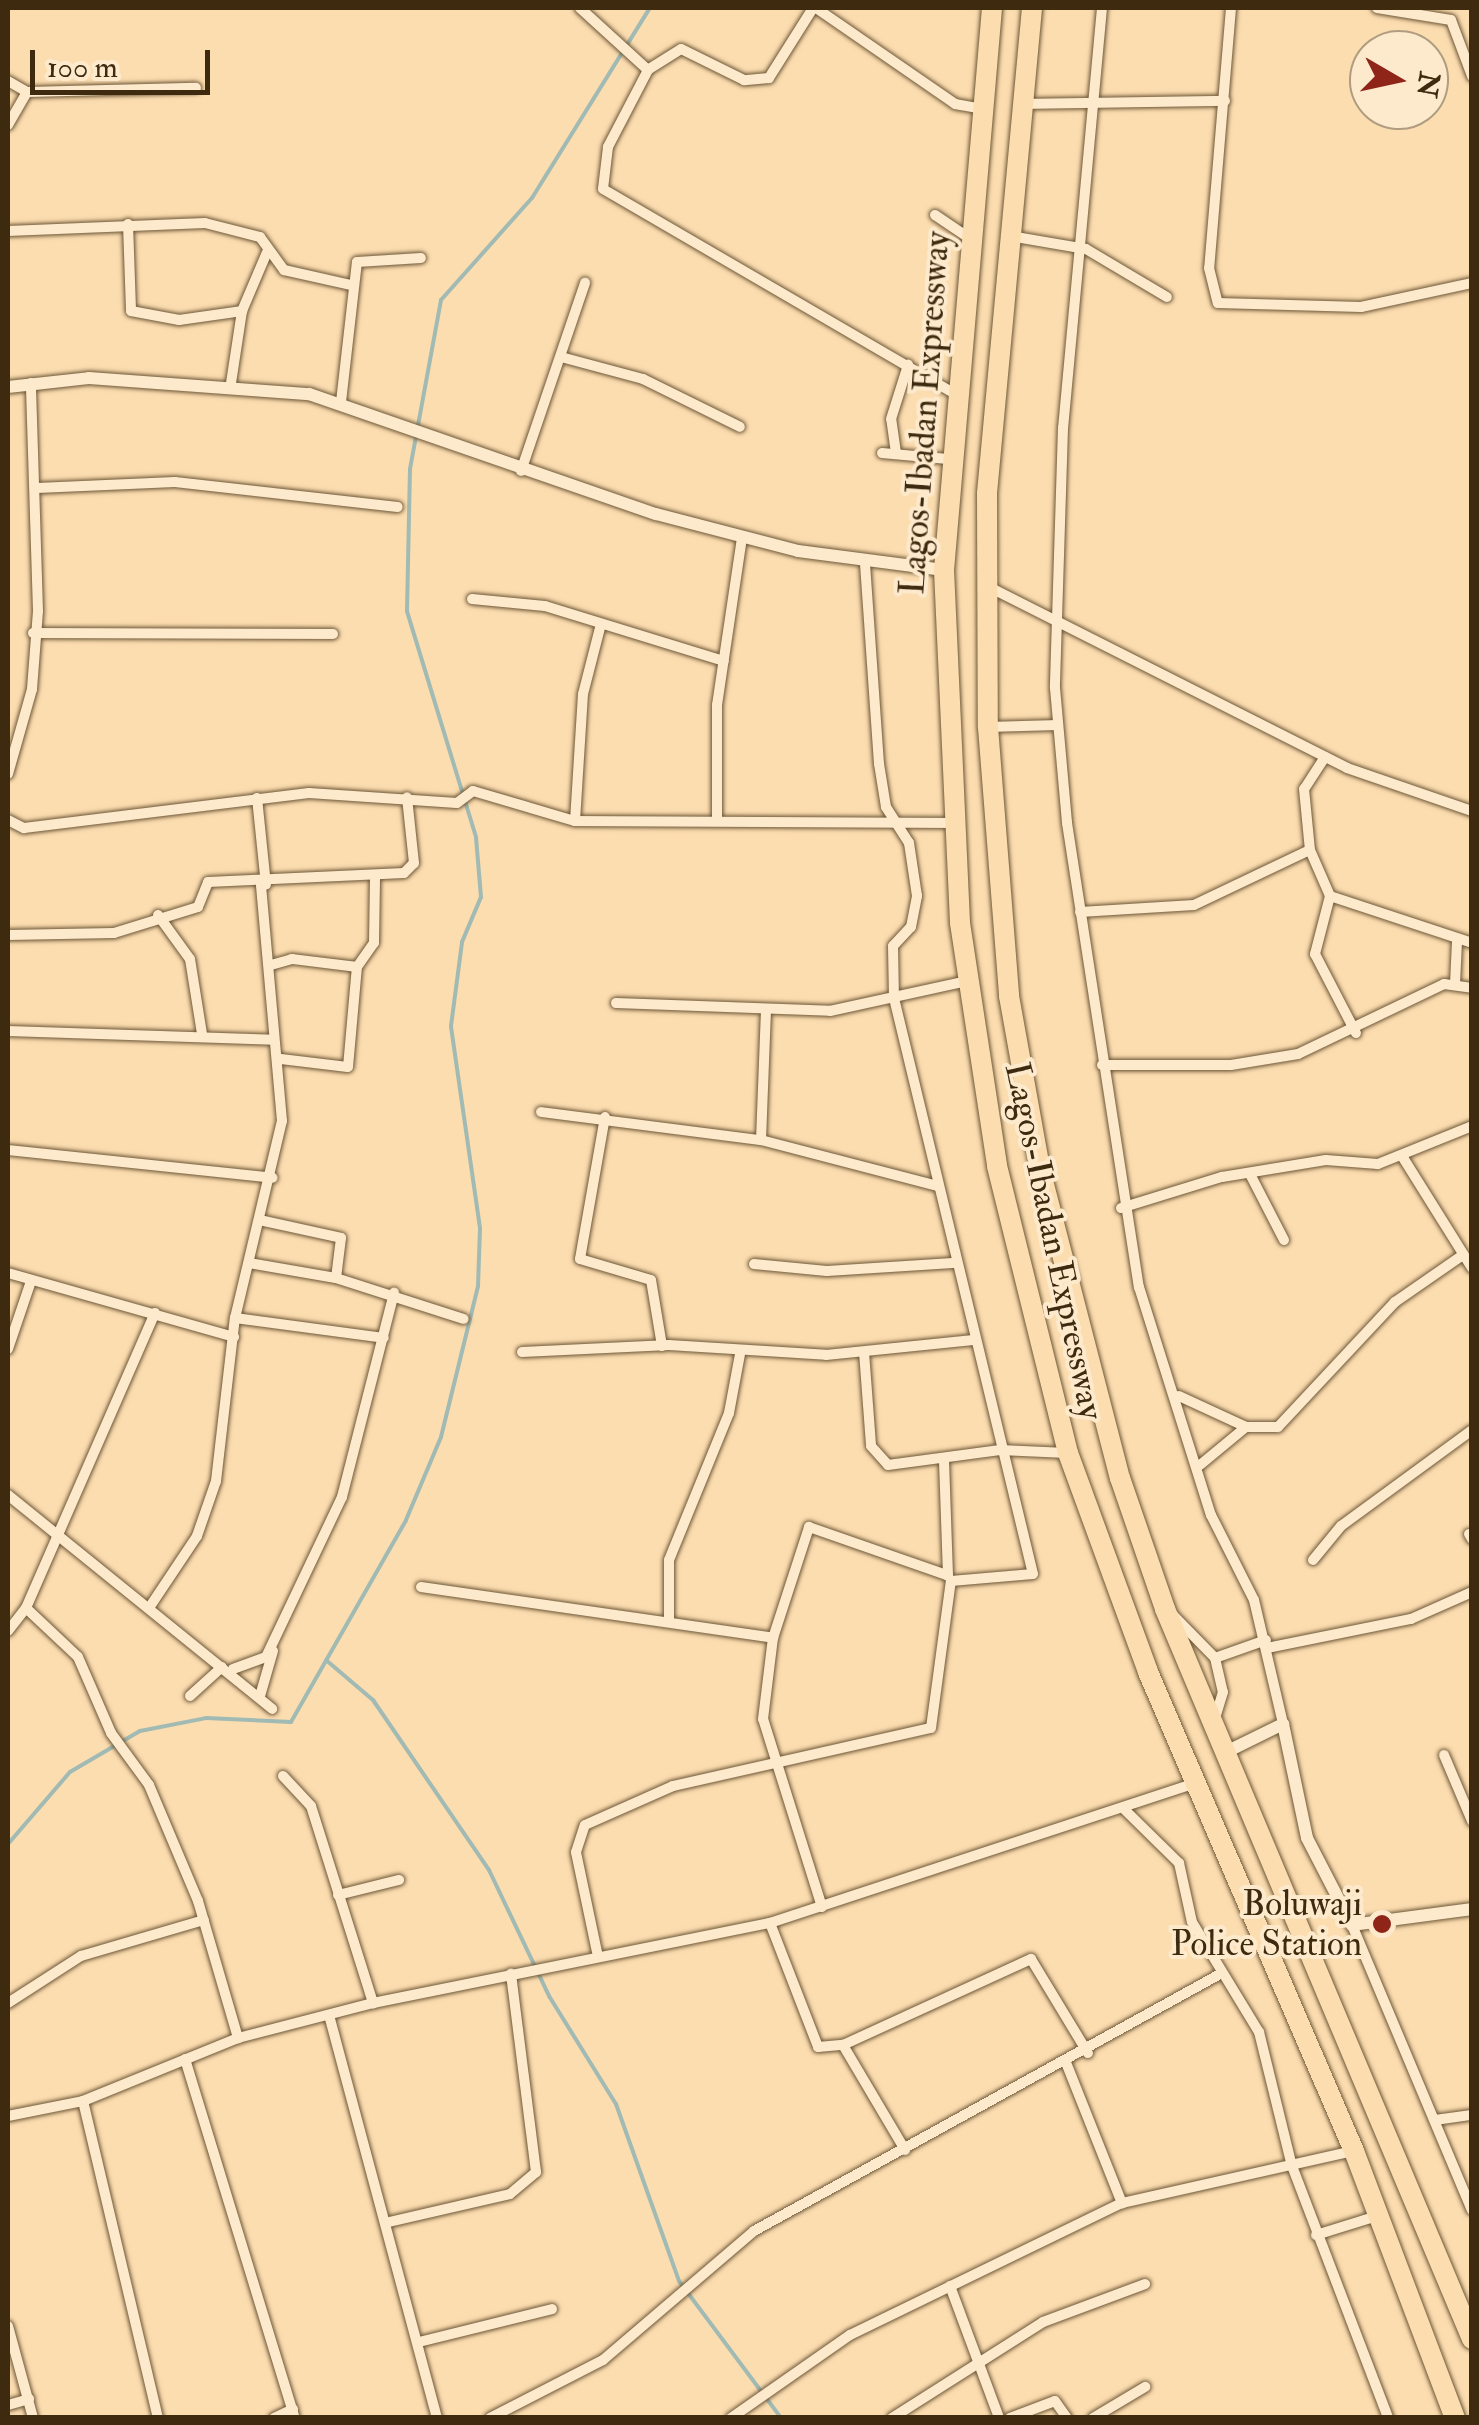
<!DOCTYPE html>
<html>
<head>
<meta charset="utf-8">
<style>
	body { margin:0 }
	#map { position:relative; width:1479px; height:2425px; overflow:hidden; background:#fcddb0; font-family:"IM FELL Double Pica",serif }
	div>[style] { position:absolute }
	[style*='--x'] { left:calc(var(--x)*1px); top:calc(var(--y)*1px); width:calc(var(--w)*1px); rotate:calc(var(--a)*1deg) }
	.stream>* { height:4px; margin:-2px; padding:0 2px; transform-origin:2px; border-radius:2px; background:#a1bab3 }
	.roads { filter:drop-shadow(0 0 2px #6d5737) drop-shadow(0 0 2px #6d5737) }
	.minor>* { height:10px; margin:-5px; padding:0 5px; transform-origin:5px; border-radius:5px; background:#fde9cc }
	.tertiary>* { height:12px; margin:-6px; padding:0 6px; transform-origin:6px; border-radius:6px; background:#fde9cc }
	.motorway>* { height:20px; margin:-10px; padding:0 10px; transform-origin:10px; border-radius:10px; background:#fcddb0 }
	.dots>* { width:28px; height:28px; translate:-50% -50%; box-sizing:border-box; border:5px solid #fde9cc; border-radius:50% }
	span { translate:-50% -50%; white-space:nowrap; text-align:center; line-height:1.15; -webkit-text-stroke:8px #fde9cc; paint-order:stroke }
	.street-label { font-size:35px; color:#3d2a0f }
	.poi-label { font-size:35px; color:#3d2a0f }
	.right { translate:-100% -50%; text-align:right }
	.frame { position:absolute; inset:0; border:10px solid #3d2a0f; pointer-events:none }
	.north { position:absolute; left:1349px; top:30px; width:100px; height:100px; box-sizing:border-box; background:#fde9cc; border:2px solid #b09d80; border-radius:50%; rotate:99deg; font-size:28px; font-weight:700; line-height:40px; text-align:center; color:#3d2a0f }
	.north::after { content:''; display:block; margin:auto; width:35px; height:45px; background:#8f2418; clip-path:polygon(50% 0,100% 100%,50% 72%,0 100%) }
	.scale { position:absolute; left:30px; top:50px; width:180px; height:45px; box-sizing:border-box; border:5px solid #3d2a0f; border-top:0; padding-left:12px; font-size:30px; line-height:35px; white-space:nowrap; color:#3d2a0f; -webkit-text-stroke:8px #fde9cc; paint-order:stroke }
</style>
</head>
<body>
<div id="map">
	<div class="stream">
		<div style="--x:326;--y:1660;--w:62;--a:40.4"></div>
		<div style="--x:373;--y:1700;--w:206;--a:55.7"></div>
		<div style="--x:489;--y:1870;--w:140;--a:64.5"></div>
		<div style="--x:549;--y:1996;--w:127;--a:58.2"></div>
		<div style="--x:616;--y:2104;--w:188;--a:70.4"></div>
		<div style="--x:679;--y:2281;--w:171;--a:53.3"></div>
		<div style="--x:8;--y:1844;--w:95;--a:-49.3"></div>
		<div style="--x:70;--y:1772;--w:81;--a:-30.4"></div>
		<div style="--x:140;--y:1731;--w:67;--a:-11.1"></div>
		<div style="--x:206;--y:1718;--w:85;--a:2.7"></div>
		<div style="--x:291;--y:1722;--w:232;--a:-60.3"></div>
		<div style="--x:406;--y:1520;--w:90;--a:-67.1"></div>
		<div style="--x:441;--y:1437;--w:155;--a:-76.2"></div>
		<div style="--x:478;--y:1286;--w:58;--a:-88"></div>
		<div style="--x:480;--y:1228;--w:204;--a:-98.2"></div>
		<div style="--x:451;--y:1026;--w:85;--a:-82.5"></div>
		<div style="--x:462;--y:942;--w:49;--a:-67.1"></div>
		<div style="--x:481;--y:897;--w:60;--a:-94.8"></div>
		<div style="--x:476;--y:837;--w:236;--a:-107"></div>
		<div style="--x:407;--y:611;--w:142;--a:-88.8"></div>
		<div style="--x:410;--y:469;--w:172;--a:-79.6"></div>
		<div style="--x:441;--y:300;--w:137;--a:-48.3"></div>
		<div style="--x:532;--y:198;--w:224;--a:-58.2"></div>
	</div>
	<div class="roads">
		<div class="minor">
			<div style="--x:580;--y:8;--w:92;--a:42.4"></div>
			<div style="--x:813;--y:8;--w:83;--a:122.2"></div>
			<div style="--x:769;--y:78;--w:25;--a:175"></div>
			<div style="--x:744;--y:80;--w:70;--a:-153.8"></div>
			<div style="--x:681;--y:49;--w:39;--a:148"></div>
			<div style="--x:648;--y:70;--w:87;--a:117.5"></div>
			<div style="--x:608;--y:147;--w:42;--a:96.8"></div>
			<div style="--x:603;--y:189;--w:405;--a:30.2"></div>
			<div style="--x:816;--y:8;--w:169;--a:34.6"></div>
			<div style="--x:955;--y:104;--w:28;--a:10"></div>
			<div style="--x:1102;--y:8;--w:422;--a:95.3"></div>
			<div style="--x:1063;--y:428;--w:260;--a:91.8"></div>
			<div style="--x:1055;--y:688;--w:136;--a:84.9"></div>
			<div style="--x:1067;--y:823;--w:470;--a:81.2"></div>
			<div style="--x:1139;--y:1287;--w:239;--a:72.5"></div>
			<div style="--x:1211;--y:1515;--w:95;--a:63.2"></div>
			<div style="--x:1254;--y:1600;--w:127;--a:76.8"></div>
			<div style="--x:1231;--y:8;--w:261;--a:94.8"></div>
			<div style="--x:1209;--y:268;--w:36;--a:76"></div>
			<div style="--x:1218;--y:303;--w:143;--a:1.6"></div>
			<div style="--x:1361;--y:307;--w:114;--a:-12.2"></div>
			<div style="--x:1377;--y:8;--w:75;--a:9.2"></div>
			<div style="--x:1451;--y:20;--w:60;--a:69.4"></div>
			<div style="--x:8;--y:81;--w:22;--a:30"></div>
			<div style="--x:27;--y:92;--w:169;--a:-1.4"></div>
			<div style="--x:1024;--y:104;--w:201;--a:-0.9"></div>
			<div style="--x:8;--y:125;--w:38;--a:-60"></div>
			<div style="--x:935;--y:215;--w:40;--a:34"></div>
			<div style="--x:128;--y:224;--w:87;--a:88"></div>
			<div style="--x:131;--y:311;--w:49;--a:10.6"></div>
			<div style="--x:179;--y:320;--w:64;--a:-8.1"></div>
			<div style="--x:8;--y:231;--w:197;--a:-2.3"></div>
			<div style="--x:205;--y:223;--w:57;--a:14.3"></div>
			<div style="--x:260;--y:237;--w:41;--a:54"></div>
			<div style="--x:284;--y:270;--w:69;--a:12.6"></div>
			<div style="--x:1010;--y:236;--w:77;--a:9.7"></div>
			<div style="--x:1086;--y:249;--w:94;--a:30.7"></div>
			<div style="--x:561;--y:357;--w:85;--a:15"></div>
			<div style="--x:643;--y:379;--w:108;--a:26.3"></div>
			<div style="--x:231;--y:383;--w:73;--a:-81.3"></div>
			<div style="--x:242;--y:311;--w:64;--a:-67"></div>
			<div style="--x:341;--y:402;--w:141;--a:-83.5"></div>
			<div style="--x:357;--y:262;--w:64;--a:-3.6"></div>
			<div style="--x:882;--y:453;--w:66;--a:5.2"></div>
			<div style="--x:896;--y:453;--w:34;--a:-98"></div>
			<div style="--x:891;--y:419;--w:57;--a:-72.5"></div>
			<div style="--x:521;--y:471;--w:199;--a:-71.2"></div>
			<div style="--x:37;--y:488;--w:138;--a:-2.5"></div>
			<div style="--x:175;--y:482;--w:224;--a:6.4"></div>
			<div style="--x:989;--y:587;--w:401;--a:26.8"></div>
			<div style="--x:1347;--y:768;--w:132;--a:19"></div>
			<div style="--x:472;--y:599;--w:73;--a:5.5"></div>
			<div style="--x:545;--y:606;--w:187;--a:17.1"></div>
			<div style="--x:33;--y:633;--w:300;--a:0.2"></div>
			<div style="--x:988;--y:727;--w:70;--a:-1.6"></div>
			<div style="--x:1325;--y:757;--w:38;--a:123"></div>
			<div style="--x:1304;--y:789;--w:61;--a:84.4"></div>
			<div style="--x:1310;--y:850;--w:50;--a:66.5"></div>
			<div style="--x:1330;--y:896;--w:60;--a:104.5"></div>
			<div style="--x:1315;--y:954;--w:89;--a:62.6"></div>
			<div style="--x:8;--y:774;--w:88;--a:-74.2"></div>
			<div style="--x:32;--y:689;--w:78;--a:-85.6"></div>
			<div style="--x:38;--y:611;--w:228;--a:-91.8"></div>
			<div style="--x:257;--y:798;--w:87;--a:84.1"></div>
			<div style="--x:717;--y:819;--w:114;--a:-90"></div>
			<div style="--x:717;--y:705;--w:170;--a:-81.5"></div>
			<div style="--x:8;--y:820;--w:18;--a:27"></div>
			<div style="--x:24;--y:828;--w:287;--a:-7"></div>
			<div style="--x:309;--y:793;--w:148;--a:3.9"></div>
			<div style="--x:457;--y:803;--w:20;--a:-37"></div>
			<div style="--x:473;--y:791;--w:106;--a:16.4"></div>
			<div style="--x:575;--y:821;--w:377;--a:0.3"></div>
			<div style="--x:575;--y:821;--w:127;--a:-86.4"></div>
			<div style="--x:583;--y:694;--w:72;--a:-75.6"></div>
			<div style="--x:1330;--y:896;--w:150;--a:18.3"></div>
			<div style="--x:1080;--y:912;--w:114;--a:-3.5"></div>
			<div style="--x:1194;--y:905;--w:128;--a:-25.4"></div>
			<div style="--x:158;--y:915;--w:54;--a:54"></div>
			<div style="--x:190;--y:959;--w:76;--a:80.9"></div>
			<div style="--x:8;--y:935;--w:106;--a:-1.1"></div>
			<div style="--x:114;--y:933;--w:88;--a:-17.2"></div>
			<div style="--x:198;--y:907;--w:27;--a:-68"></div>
			<div style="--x:208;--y:882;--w:196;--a:-2.6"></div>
			<div style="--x:404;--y:873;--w:14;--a:-45"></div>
			<div style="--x:414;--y:863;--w:66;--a:-96.1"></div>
			<div style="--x:271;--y:965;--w:22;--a:-16"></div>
			<div style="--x:292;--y:959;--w:65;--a:7"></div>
			<div style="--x:1455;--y:984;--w:43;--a:-87.3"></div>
			<div style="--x:616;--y:1003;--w:214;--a:2.1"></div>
			<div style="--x:830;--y:1011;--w:141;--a:-12.3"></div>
			<div style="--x:8;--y:1031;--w:266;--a:1.9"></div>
			<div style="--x:281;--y:1059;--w:67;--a:6.8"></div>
			<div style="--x:348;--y:1067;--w:100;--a:-84.9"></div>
			<div style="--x:357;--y:967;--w:29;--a:-55"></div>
			<div style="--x:374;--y:943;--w:66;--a:-89.1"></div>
			<div style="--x:1102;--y:1065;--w:129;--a:0"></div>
			<div style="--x:1231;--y:1065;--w:68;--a:-9.3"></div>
			<div style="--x:1298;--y:1054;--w:162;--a:-25.6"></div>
			<div style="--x:1444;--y:984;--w:28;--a:8"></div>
			<div style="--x:541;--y:1112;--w:222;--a:7.3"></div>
			<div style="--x:761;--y:1140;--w:182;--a:14.6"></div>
			<div style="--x:605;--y:1117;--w:144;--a:100"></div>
			<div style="--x:580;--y:1259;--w:74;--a:16.5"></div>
			<div style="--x:651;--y:1280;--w:67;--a:80.5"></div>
			<div style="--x:761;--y:1140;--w:128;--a:-87.8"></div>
			<div style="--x:8;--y:1150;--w:266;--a:6"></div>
			<div style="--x:1402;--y:1156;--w:132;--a:58"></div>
			<div style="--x:1251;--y:1176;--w:72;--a:62.7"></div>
			<div style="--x:1121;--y:1208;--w:106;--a:-17.1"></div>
			<div style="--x:1222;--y:1177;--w:105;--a:-9.3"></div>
			<div style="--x:1326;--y:1160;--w:52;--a:4.4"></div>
			<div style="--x:1378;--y:1164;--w:101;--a:-22"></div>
			<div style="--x:264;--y:1221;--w:79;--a:12.4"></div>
			<div style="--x:341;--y:1238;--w:40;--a:97.1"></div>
			<div style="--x:249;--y:1263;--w:88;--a:9.8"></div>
			<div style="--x:336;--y:1278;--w:134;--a:17.8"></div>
			<div style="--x:754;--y:1264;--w:73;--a:5.5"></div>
			<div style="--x:827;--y:1271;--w:126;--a:-3.6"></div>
			<div style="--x:8;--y:1273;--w:235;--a:15.8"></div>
			<div style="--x:235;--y:1318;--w:150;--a:7.6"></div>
			<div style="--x:8;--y:1349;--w:72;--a:-71.3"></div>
			<div style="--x:522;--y:1352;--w:147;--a:-2.7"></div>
			<div style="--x:669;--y:1345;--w:157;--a:3.6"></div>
			<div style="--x:826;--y:1355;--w:148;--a:-5.8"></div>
			<div style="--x:864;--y:1352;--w:94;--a:85.7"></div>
			<div style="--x:871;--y:1446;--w:25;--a:48"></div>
			<div style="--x:888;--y:1465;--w:113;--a:-7.6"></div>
			<div style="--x:1000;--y:1450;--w:67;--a:2.6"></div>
			<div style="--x:1179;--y:1396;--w:74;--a:24.8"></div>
			<div style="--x:1246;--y:1427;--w:32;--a:0"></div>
			<div style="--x:1278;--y:1427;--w:171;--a:-46.9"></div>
			<div style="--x:1395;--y:1302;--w:83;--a:-34.7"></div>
			<div style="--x:944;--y:1461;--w:115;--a:88"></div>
			<div style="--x:1200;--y:1465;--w:60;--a:-39.6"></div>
			<div style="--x:8;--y:1495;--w:340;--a:39"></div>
			<div style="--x:1469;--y:1534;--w:6;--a:59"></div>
			<div style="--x:1313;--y:1560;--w:44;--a:-50.5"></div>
			<div style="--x:1341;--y:1526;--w:162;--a:-36.2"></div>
			<div style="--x:421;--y:1587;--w:356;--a:8.2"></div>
			<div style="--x:151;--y:1605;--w:83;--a:-56.3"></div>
			<div style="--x:197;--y:1536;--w:58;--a:-70.9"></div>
			<div style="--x:216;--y:1481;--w:164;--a:-83.4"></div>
			<div style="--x:235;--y:1318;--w:203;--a:-76.6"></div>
			<div style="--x:282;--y:1121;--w:237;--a:-95.1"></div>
			<div style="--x:26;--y:1608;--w:71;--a:43.3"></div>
			<div style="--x:78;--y:1657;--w:83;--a:66.5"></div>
			<div style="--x:111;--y:1733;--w:64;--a:53.8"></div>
			<div style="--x:149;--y:1785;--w:126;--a:67.1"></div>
			<div style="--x:198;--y:1901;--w:143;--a:73.7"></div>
			<div style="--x:1171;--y:1613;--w:63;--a:45.6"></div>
			<div style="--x:1215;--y:1658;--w:35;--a:77"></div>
			<div style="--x:1223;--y:1692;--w:34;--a:107"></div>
			<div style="--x:669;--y:1619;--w:59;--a:-90"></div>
			<div style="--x:669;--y:1560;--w:159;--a:-67.8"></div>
			<div style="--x:729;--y:1413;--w:60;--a:-79.4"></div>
			<div style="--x:8;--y:1631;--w:29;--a:-52"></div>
			<div style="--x:26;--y:1608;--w:322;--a:-66.4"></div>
			<div style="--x:1267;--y:1648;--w:147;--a:-11.4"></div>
			<div style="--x:1411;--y:1619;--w:67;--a:-23.9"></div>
			<div style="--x:1215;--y:1658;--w:54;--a:-19.4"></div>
			<div style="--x:233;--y:1669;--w:35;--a:-20"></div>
			<div style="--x:266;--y:1657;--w:177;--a:-64.6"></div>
			<div style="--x:342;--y:1497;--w:211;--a:-75.7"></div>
			<div style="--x:190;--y:1696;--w:43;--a:-42.2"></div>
			<div style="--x:260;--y:1696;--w:47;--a:-73.9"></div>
			<div style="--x:1444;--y:1755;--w:72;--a:67"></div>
			<div style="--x:283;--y:1776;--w:41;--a:47"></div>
			<div style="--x:311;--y:1806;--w:207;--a:72.5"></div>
			<div style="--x:1125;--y:1810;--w:76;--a:44.5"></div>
			<div style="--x:1179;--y:1863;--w:60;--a:77.6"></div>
			<div style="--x:1192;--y:1922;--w:129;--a:58.7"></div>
			<div style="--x:1259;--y:2032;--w:138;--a:76.2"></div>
			<div style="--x:1292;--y:2166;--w:270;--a:69.1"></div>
			<div style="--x:338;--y:1895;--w:63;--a:-13.8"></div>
			<div style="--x:822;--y:1907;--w:197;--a:-107.4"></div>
			<div style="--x:763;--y:1719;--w:82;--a:-83"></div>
			<div style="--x:773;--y:1638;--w:117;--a:-72"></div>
			<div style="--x:809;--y:1527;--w:146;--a:19.2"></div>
			<div style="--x:770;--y:1923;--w:133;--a:68.8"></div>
			<div style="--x:818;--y:2047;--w:25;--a:-5"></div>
			<div style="--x:843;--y:2045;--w:207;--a:-24.6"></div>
			<div style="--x:1031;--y:1959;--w:110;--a:58.8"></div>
			<div style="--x:1352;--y:1925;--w:309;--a:67.2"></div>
			<div style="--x:597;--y:1952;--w:102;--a:-101.9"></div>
			<div style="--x:576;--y:1852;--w:28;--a:-72"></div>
			<div style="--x:585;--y:1825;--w:96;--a:-23.9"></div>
			<div style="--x:673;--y:1786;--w:264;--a:-12.7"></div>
			<div style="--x:931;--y:1728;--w:148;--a:-82.3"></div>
			<div style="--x:951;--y:1581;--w:82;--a:-4.9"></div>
			<div style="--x:1033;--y:1574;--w:593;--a:-103.57"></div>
			<div style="--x:894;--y:998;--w:52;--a:-91.1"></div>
			<div style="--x:893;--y:946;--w:26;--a:-47"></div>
			<div style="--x:911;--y:927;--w:32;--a:-79"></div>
			<div style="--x:917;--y:896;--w:54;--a:-98.6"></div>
			<div style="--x:909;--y:843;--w:43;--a:-122.6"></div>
			<div style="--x:886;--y:807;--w:44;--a:-99.2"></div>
			<div style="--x:879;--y:764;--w:202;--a:-94"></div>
			<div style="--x:8;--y:2003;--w:87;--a:-32.8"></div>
			<div style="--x:81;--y:1956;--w:128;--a:-16.3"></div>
			<div style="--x:329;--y:2015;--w:417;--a:75"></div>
			<div style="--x:843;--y:2045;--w:122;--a:59.4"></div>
			<div style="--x:185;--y:2059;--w:375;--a:73"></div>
			<div style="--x:1067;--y:2065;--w:149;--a:68.3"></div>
			<div style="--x:83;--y:2101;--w:326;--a:76.7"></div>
			<div style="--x:8;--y:2116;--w:76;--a:-11.3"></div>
			<div style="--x:83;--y:2101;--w:167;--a:-22.1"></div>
			<div style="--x:238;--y:2038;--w:139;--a:-14.5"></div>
			<div style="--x:373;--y:2003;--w:405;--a:-11.4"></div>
			<div style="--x:770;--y:1923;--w:447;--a:-18.2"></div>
			<div style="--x:1435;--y:2120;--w:37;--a:-8"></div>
			<div style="--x:389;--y:2222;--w:124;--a:-13"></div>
			<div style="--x:510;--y:2194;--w:34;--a:-40"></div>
			<div style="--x:536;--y:2172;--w:200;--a:-97.2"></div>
			<div style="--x:1316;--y:2235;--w:64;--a:-17.3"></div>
			<div style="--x:950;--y:2286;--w:141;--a:69.6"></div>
			<div style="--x:8;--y:2326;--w:95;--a:74.8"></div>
			<div style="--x:419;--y:2342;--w:137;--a:-13.9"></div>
			<div style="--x:8;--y:2405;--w:22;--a:-16"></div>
			<div style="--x:274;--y:2418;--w:21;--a:-25"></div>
			<div style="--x:490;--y:2418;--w:127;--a:-27.2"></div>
			<div style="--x:603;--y:2360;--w:199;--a:-40.5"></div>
			<div style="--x:754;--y:2231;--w:534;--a:-28.87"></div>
			<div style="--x:731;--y:2418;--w:145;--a:-34.9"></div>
			<div style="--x:850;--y:2335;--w:302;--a:-25.9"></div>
			<div style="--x:1122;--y:2203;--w:237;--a:-12.7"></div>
			<div style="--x:892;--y:2418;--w:179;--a:-32.4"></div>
			<div style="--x:1043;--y:2322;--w:109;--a:-20.4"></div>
			<div style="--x:1010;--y:2418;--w:48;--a:-20.7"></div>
			<div style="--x:1055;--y:2401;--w:21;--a:55"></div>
			<div style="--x:1093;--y:2418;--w:61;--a:-30.8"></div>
		</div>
		<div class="tertiary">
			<div style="--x:8;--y:387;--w:81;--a:-6.3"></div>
			<div style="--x:89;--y:378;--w:221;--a:4.2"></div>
			<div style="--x:309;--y:394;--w:367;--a:19.1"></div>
			<div style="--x:656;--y:514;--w:147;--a:14.6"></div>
			<div style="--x:798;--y:551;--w:147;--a:7.4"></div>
			<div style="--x:1224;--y:1753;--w:66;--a:-26.2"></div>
			<div style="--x:1283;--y:1724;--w:116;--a:78.1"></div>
			<div style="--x:1307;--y:1838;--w:98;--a:62.7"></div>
			<div style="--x:1352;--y:1925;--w:121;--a:-7.6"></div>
		</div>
		<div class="motorway">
			<div style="--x:992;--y:8;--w:564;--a:94.88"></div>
			<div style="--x:944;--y:570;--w:353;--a:87.4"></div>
			<div style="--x:960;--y:923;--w:246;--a:81.3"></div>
			<div style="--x:997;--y:1166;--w:296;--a:76.1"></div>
			<div style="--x:1068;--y:1453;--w:233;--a:69.9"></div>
			<div style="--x:1148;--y:1672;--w:521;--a:66.73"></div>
			<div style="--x:1354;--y:2151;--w:285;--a:69.3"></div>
			<div style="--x:1032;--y:8;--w:487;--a:95.3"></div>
			<div style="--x:987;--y:493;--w:234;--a:89.8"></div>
			<div style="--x:988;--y:727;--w:270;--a:85.5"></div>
			<div style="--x:1009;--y:996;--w:180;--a:79.8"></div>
			<div style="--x:1041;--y:1173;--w:315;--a:75.5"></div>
			<div style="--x:1120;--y:1478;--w:139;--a:71"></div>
			<div style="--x:1165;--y:1609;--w:792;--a:67.19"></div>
		</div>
	</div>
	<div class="dots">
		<div style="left:1382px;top:1924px;background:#8f2418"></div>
	</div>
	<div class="street-label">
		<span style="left:925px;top:413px;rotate:-86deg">Lagos-Ibadan Expressway</span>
		<span style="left:1054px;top:1241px;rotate:78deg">Lagos-Ibadan Expressway</span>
	</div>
	<div class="poi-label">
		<span class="right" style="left:1362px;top:1924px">Boluwaji<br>Police Station</span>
	</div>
	<div class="frame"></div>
	<div class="north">N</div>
	<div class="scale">100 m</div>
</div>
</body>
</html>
